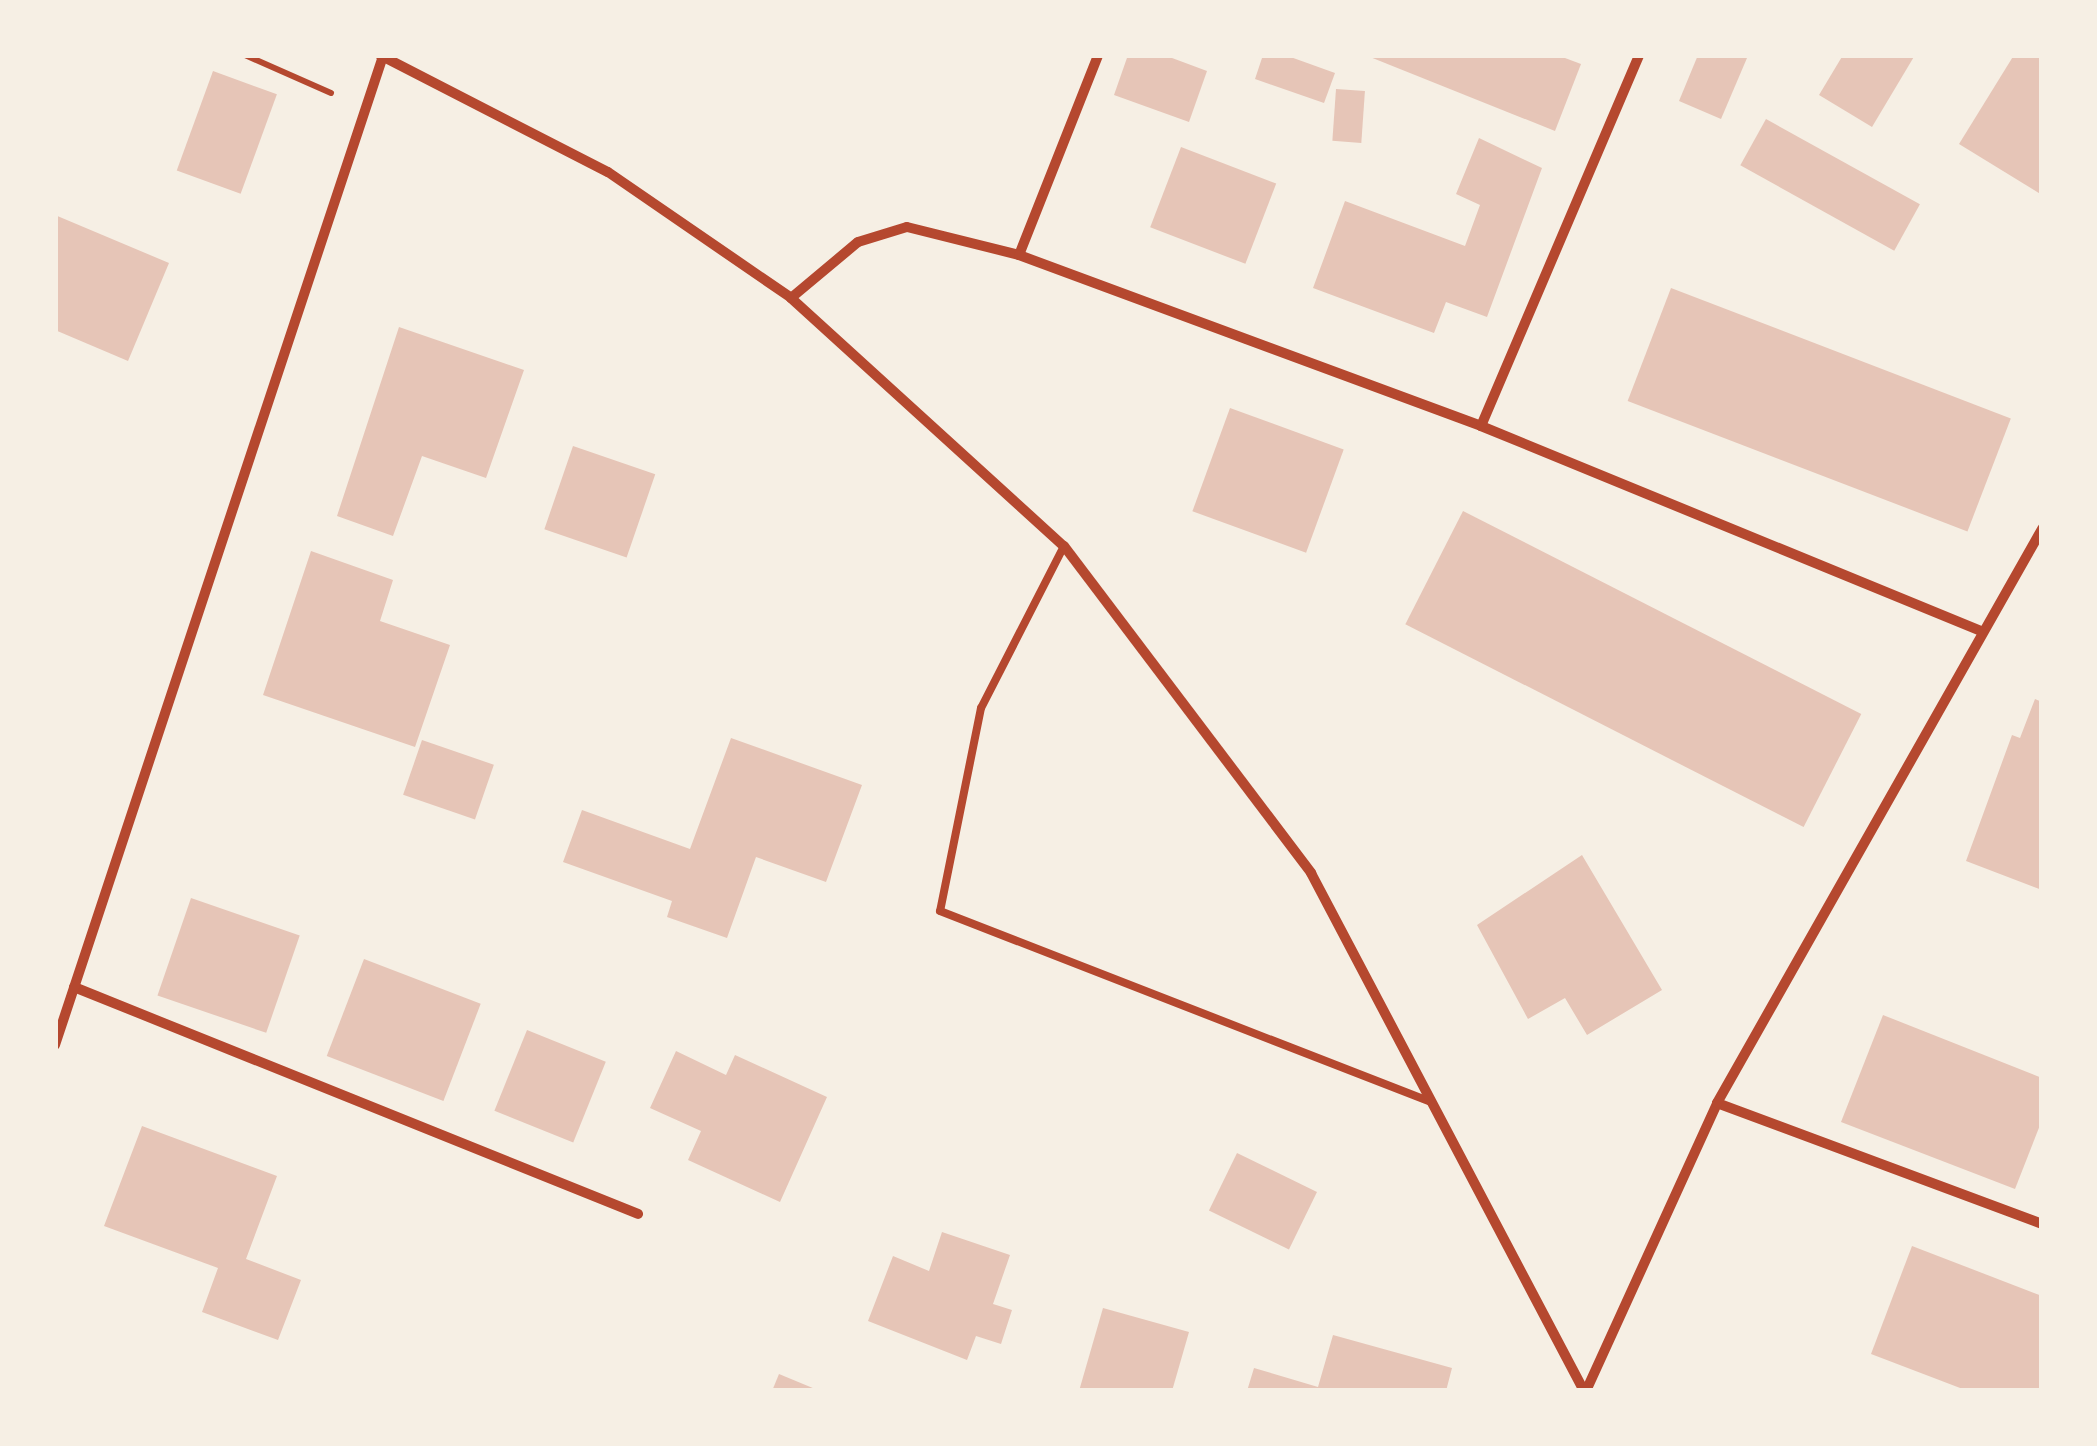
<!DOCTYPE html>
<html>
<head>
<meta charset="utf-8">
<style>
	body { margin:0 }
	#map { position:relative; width:2097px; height:1446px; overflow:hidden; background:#f6efe4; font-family:"DejaVu Sans",sans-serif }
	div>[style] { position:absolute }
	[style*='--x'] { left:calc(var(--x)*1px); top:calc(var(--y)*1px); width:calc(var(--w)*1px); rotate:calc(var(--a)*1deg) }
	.building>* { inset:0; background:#e6c5b7; transform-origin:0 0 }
	.path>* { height:6px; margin:-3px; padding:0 3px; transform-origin:3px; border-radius:3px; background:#b5482f }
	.service>* { height:8px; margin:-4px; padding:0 4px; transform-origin:4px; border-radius:4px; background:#b5482f }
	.minor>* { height:10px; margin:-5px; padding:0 5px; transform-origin:5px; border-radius:5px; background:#b5482f }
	span { translate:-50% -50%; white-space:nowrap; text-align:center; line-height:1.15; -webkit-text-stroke:10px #f6efe4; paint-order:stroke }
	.frame { position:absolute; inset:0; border:58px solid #f6efe4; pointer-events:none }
</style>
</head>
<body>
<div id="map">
	<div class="building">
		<div style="clip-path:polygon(1128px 55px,1164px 55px,1207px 71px,1189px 122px,1114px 95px)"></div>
		<div style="clip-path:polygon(1263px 55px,1285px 55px,1335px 73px,1324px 103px,1255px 79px)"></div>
		<div style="clip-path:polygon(1365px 55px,1557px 55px,1581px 64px,1555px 131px)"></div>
		<div style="clip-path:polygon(1698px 55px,1747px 58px,1721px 119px,1679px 101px)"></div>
		<div style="clip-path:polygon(1843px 55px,1915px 55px,1872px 127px,1819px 95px)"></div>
		<div style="clip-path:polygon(2014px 55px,2042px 55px,2042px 195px,1959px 144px)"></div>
		<div style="left:213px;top:71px;width:68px;height:106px;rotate:20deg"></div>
		<div style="left:1336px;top:89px;width:29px;height:52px;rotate:4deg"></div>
		<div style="left:1766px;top:119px;width:176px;height:53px;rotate:29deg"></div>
		<div style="clip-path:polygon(1479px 138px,1542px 168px,1487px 317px,1446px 302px,1434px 333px,1313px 288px,1345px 201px,1465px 246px,1480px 205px,1456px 194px)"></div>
		<div style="left:1181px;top:147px;width:102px;height:86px;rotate:21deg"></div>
		<div style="clip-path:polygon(55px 215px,169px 263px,128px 361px,55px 330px)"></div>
		<div style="left:1671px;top:288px;width:364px;height:121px;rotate:21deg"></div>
		<div style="clip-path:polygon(399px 327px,524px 370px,486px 478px,422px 456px,393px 536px,337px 516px)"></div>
		<div style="left:1230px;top:408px;width:121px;height:110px;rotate:20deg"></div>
		<div style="left:573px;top:446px;width:87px;height:88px;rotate:19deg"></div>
		<div style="left:1463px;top:511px;width:447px;height:127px;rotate:27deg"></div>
		<div style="clip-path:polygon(311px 551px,393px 580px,380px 621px,450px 645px,415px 747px,263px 695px)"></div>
		<div style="clip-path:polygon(2035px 699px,2042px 702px,2042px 890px,1966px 861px,2012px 735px,2020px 738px)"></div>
		<div style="clip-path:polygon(731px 738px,862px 785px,826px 882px,756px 857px,727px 938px,667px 917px,672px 901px,563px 862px,582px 810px,690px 849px)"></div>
		<div style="left:422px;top:740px;width:76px;height:58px;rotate:19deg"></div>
		<div style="clip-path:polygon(1582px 855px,1662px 990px,1587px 1035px,1565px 998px,1528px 1019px,1477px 925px)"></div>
		<div style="left:191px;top:898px;width:115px;height:103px;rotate:19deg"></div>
		<div style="left:364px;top:959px;width:125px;height:104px;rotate:21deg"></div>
		<div style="clip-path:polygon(1883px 1015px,2042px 1078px,2042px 1120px,2015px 1189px,1841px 1122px)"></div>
		<div style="left:527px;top:1030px;width:85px;height:87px;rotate:22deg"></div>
		<div style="clip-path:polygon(676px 1051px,726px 1075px,735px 1055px,827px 1097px,780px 1202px,688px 1160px,701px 1131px,650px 1108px)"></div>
		<div style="clip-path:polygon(142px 1126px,277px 1176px,246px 1259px,301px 1280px,278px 1340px,202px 1312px,218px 1268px,104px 1226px)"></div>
		<div style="left:1237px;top:1153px;width:89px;height:64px;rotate:26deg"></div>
		<div style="clip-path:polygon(942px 1232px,1010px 1255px,993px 1304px,1012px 1310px,1001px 1344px,976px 1336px,967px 1360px,868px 1321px,893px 1256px,929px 1271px)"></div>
		<div style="clip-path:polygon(1912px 1246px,2042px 1296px,2042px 1391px,1968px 1391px,1871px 1354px)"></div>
		<div style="clip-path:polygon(1103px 1308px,1189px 1332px,1172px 1391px,1079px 1391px)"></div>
		<div style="clip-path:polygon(1333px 1335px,1452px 1368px,1446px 1391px,1247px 1391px,1254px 1368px,1318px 1387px)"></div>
		<div style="clip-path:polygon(779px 1374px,820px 1391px,772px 1391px)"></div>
	</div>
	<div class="path">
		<div style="--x:245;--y:55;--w:94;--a:23.8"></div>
	</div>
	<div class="service">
		<div style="--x:1064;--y:546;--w:182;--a:117.1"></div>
		<div style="--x:981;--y:708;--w:207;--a:101.4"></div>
		<div style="--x:940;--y:911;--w:527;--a:21.26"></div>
	</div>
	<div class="minor">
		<div style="--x:380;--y:55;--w:256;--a:27.2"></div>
		<div style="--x:608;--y:172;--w:222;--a:34.5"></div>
		<div style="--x:791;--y:298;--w:369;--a:42.3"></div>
		<div style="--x:1064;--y:546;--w:410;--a:52.9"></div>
		<div style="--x:1311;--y:873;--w:586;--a:62.21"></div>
		<div style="--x:1019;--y:255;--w:215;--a:-68.4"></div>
		<div style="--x:791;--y:298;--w:87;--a:-39.9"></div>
		<div style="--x:858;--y:242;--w:51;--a:-17"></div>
		<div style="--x:907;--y:227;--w:115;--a:14"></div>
		<div style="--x:1019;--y:255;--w:493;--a:20.3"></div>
		<div style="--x:1481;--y:426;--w:540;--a:22.29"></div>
		<div style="--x:1481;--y:426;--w:403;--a:-66.9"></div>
		<div style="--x:74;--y:987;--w:608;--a:21.92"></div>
		<div style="--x:55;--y:1045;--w:1042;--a:-71.65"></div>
		<div style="--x:1717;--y:1103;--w:347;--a:20.4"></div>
		<div style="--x:1586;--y:1391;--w:316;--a:-65.5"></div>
		<div style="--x:1717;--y:1103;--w:660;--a:-60.48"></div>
	</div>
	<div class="frame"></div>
</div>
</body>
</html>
